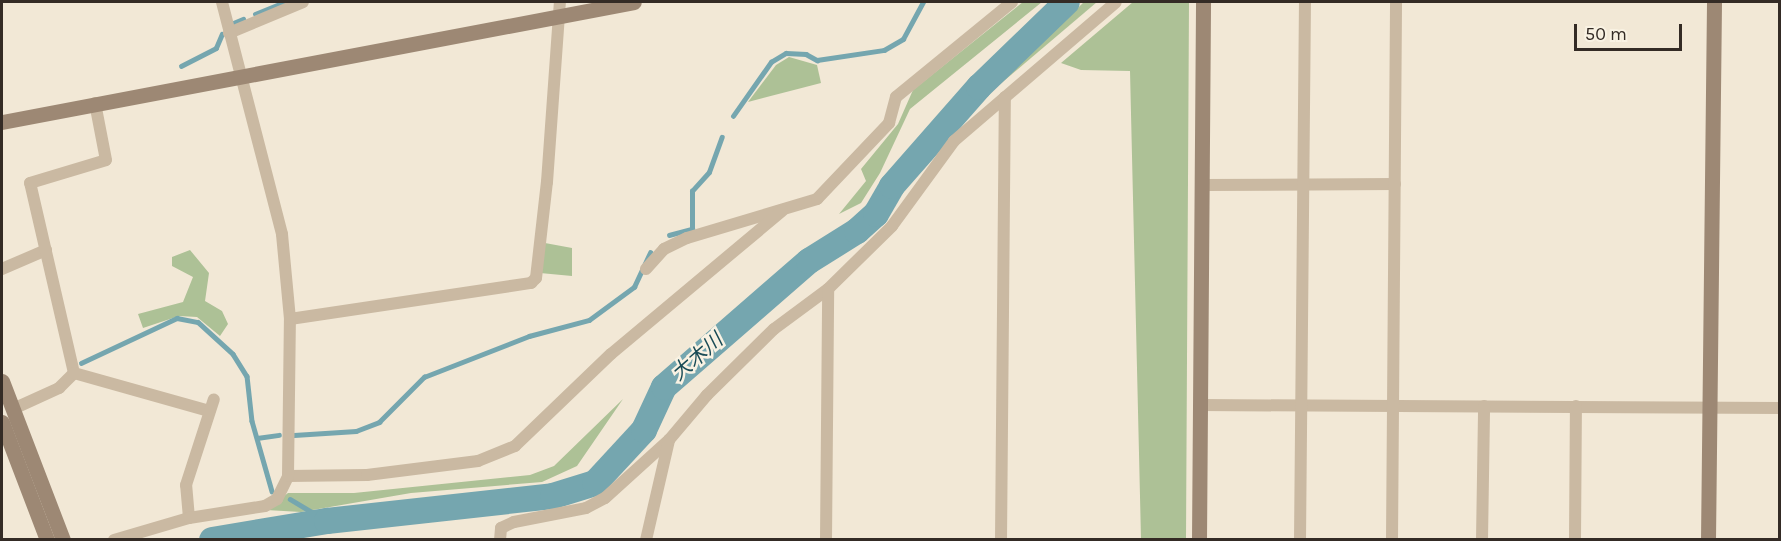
<!DOCTYPE html>
<html>
<head>
<meta charset="utf-8">
<style>
	body { margin:0 }
	#map { position:relative; width:1781px; height:541px; overflow:hidden; background:#f2e8d6; font-family:Karla,"Noto Sans JP",sans-serif }
	div>[style] { position:absolute }
	[style*='--x'] { left:calc(var(--x)*1px); top:calc(var(--y)*1px); width:calc(var(--w)*1px); rotate:calc(var(--a)*1deg) }
	.green>* { inset:0; background:#adc196 }
	.stream>* { height:4.5px; margin:-2.25px; padding:0 2.25px; transform-origin:2.25px; border-radius:2.25px; background:#75a6af }
	.river>* { height:26px; margin:-13px; padding:0 13px; transform-origin:13px; border-radius:13px; background:#75a6af }
	.street>* { height:12px; margin:-6px; padding:0 6px; transform-origin:6px; border-radius:6px; background:#cab9a2 }
	.secondary>* { height:15px; margin:-7.5px; padding:0 7.5px; transform-origin:7.5px; border-radius:7.5px; background:#9d8874 }
	span { translate:-50% -50%; white-space:nowrap; text-align:center; line-height:1.15; -webkit-text-stroke:5px #f9f2e3; paint-order:stroke }
	.water-label { font-size:20px; color:#194b56; font-style:italic }
	.frame { position:absolute; inset:0; border:3px solid #342b25; pointer-events:none }
	.scale { position:absolute; left:1574px; top:24px; width:108px; height:27px; box-sizing:border-box; border:3px solid #342b25; border-top:0; padding-left:8px; font-size:18px; line-height:21px; white-space:nowrap; color:#342b25; -webkit-text-stroke:4px #f9f2e3; paint-order:stroke }
</style>
</head>
<body>
<div id="map">
	<div class="green">
		<div style="clip-path:polygon(1023px 2px,1042px 2px,910px 109px,880px 173px,861px 203px,839px 214px,866px 181px,861px 169px,898px 124px,913px 90px)"></div>
		<div style="clip-path:polygon(1084px 2px,1097px 2px,992px 91px)"></div>
		<div style="clip-path:polygon(1133px 2px,1189px 2px,1186px 539px,1141px 539px,1130px 71px,1081px 70px,1061px 63px)"></div>
		<div style="clip-path:polygon(789px 57px,817px 65px,821px 83px,748px 102px,776px 65px)"></div>
		<div style="clip-path:polygon(545px 243px,572px 248px,572px 276px,540px 273px)"></div>
		<div style="clip-path:polygon(190px 250px,209px 273px,205px 301px,222px 311px,228px 324px,220px 336px,197px 317px,179px 316px,143px 328px,138px 314px,183px 302px,193px 277px,172px 266px,172px 257px)"></div>
		<div style="clip-path:polygon(623px 399px,577px 466px,542px 482px,411px 493px,301px 512px,266px 510px,288px 493px,354px 493px,530px 475px,554px 466px)"></div>
	</div>
	<div class="stream">
		<div style="--x:255;--y:14;--w:32;--a:-22"></div>
		<div style="--x:231;--y:24;--w:13;--a:-23"></div>
		<div style="--x:181;--y:66;--w:39;--a:-27"></div>
		<div style="--x:216;--y:48;--w:15;--a:-67"></div>
		<div style="--x:733;--y:116;--w:66;--a:-54.9"></div>
		<div style="--x:771;--y:62;--w:17;--a:-31"></div>
		<div style="--x:786;--y:53;--w:20;--a:3"></div>
		<div style="--x:806;--y:54;--w:13;--a:29"></div>
		<div style="--x:817;--y:60;--w:68;--a:-8.5"></div>
		<div style="--x:884;--y:50;--w:22;--a:-30"></div>
		<div style="--x:903;--y:39;--w:42;--a:-61.6"></div>
		<div style="--x:669;--y:235;--w:24;--a:-15"></div>
		<div style="--x:692;--y:229;--w:38;--a:-90"></div>
		<div style="--x:692;--y:191;--w:25;--a:-48"></div>
		<div style="--x:709;--y:172;--w:37;--a:-70"></div>
		<div style="--x:81;--y:363;--w:106;--a:-25.1"></div>
		<div style="--x:177;--y:318;--w:21;--a:11"></div>
		<div style="--x:198;--y:322;--w:47;--a:42.4"></div>
		<div style="--x:233;--y:354;--w:26;--a:58"></div>
		<div style="--x:247;--y:376;--w:45;--a:83.7"></div>
		<div style="--x:252;--y:421;--w:73;--a:74.1"></div>
		<div style="--x:294;--y:435;--w:62;--a:-3.7"></div>
		<div style="--x:356;--y:431;--w:25;--a:-21"></div>
		<div style="--x:379;--y:422;--w:64;--a:-45"></div>
		<div style="--x:424;--y:377;--w:113;--a:-21.3"></div>
		<div style="--x:529;--y:336;--w:62;--a:-14.9"></div>
		<div style="--x:589;--y:320;--w:56;--a:-36.3"></div>
		<div style="--x:634;--y:287;--w:38;--a:-65"></div>
		<div style="--x:257;--y:438;--w:22;--a:-8"></div>
		<div style="--x:290;--y:499;--w:43;--a:30.7"></div>
	</div>
	<div class="river">
		<div style="--x:212;--y:540;--w:117;--a:-9.4"></div>
		<div style="--x:327;--y:521;--w:227;--a:-6.3"></div>
		<div style="--x:553;--y:496;--w:44;--a:-17.2"></div>
		<div style="--x:595;--y:483;--w:72;--a:-47.2"></div>
		<div style="--x:644;--y:430;--w:47;--a:-65.1"></div>
		<div style="--x:664;--y:387;--w:192;--a:-41"></div>
		<div style="--x:809;--y:261;--w:57;--a:-32"></div>
		<div style="--x:857;--y:231;--w:25;--a:-42"></div>
		<div style="--x:876;--y:214;--w:32;--a:-60"></div>
		<div style="--x:892;--y:186;--w:132;--a:-48.7"></div>
		<div style="--x:979;--y:87;--w:122;--a:-44"></div>
	</div>
	<div class="street">
		<div style="--x:229;--y:33;--w:80;--a:-22.7"></div>
		<div style="--x:1204;--y:185;--w:191;--a:-0.3"></div>
		<div style="--x:2;--y:269;--w:48;--a:-23.4"></div>
		<div style="--x:646;--y:269;--w:27;--a:-48"></div>
		<div style="--x:664;--y:249;--w:25;--a:-26"></div>
		<div style="--x:687;--y:238;--w:136;--a:-16.7"></div>
		<div style="--x:817;--y:199;--w:105;--a:-46.5"></div>
		<div style="--x:889;--y:123;--w:27;--a:-75"></div>
		<div style="--x:896;--y:97;--w:150;--a:-39.3"></div>
		<div style="--x:290;--y:319;--w:244;--a:-8.5"></div>
		<div style="--x:531;--y:283;--w:7;--a:-45"></div>
		<div style="--x:536;--y:278;--w:97;--a:-83.5"></div>
		<div style="--x:547;--y:182;--w:180;--a:-85.9"></div>
		<div style="--x:74;--y:373;--w:195;--a:-103"></div>
		<div style="--x:30;--y:183;--w:79;--a:-16.8"></div>
		<div style="--x:106;--y:160;--w:58;--a:-100.9"></div>
		<div style="--x:1200;--y:405;--w:580;--a:0.3"></div>
		<div style="--x:13;--y:409;--w:51;--a:-24.5"></div>
		<div style="--x:59;--y:388;--w:21;--a:-45"></div>
		<div style="--x:74;--y:373;--w:140;--a:15.7"></div>
		<div style="--x:288;--y:476;--w:79;--a:-0.7"></div>
		<div style="--x:367;--y:475;--w:112;--a:-7.2"></div>
		<div style="--x:478;--y:461;--w:40;--a:-22"></div>
		<div style="--x:515;--y:446;--w:133;--a:-43.8"></div>
		<div style="--x:611;--y:354;--w:223;--a:-39.9"></div>
		<div style="--x:189;--y:518;--w:33;--a:-95"></div>
		<div style="--x:186;--y:485;--w:90;--a:-72"></div>
		<div style="--x:114;--y:540;--w:78;--a:-16.3"></div>
		<div style="--x:189;--y:518;--w:77;--a:-9"></div>
		<div style="--x:265;--y:506;--w:14;--a:-30"></div>
		<div style="--x:277;--y:499;--w:25;--a:-64"></div>
		<div style="--x:288;--y:476;--w:157;--a:-89.3"></div>
		<div style="--x:290;--y:319;--w:85;--a:-95.4"></div>
		<div style="--x:282;--y:234;--w:240;--a:-104.5"></div>
		<div style="--x:500;--y:540;--w:12;--a:-85"></div>
		<div style="--x:501;--y:528;--w:14;--a:-25"></div>
		<div style="--x:514;--y:522;--w:73;--a:-11"></div>
		<div style="--x:586;--y:508;--w:21;--a:-28"></div>
		<div style="--x:605;--y:498;--w:86;--a:-42.2"></div>
		<div style="--x:669;--y:440;--w:59;--a:-49.8"></div>
		<div style="--x:707;--y:395;--w:94;--a:-44.6"></div>
		<div style="--x:774;--y:329;--w:67;--a:-36.5"></div>
		<div style="--x:828;--y:289;--w:90;--a:-44.5"></div>
		<div style="--x:892;--y:226;--w:105;--a:-53.9"></div>
		<div style="--x:954;--y:141;--w:213;--a:-40.6"></div>
		<div style="--x:646;--y:540;--w:103;--a:-77"></div>
		<div style="--x:826;--y:540;--w:251;--a:-89.5"></div>
		<div style="--x:1001;--y:540;--w:443;--a:-89.5"></div>
		<div style="--x:1300;--y:540;--w:538;--a:-89.47"></div>
		<div style="--x:1392;--y:540;--w:538;--a:-89.57"></div>
		<div style="--x:1482;--y:540;--w:134;--a:-89.1"></div>
		<div style="--x:1575;--y:540;--w:134;--a:-89.6"></div>
	</div>
	<div class="secondary">
		<div style="--x:2;--y:122;--w:643;--a:-10.75"></div>
		<div style="--x:2;--y:381;--w:170;--a:69"></div>
		<div style="--x:2;--y:422;--w:126;--a:69.1"></div>
		<div style="--x:1199;--y:540;--w:538;--a:-89.57"></div>
		<div style="--x:1708;--y:540;--w:538;--a:-89.36"></div>
	</div>
	<div class="water-label">
		<span style="left:697px;top:357px;rotate:-41deg">大木川</span>
	</div>
	<div class="frame"></div>
	<div class="scale">50 m</div>
</div>
</body>
</html>
